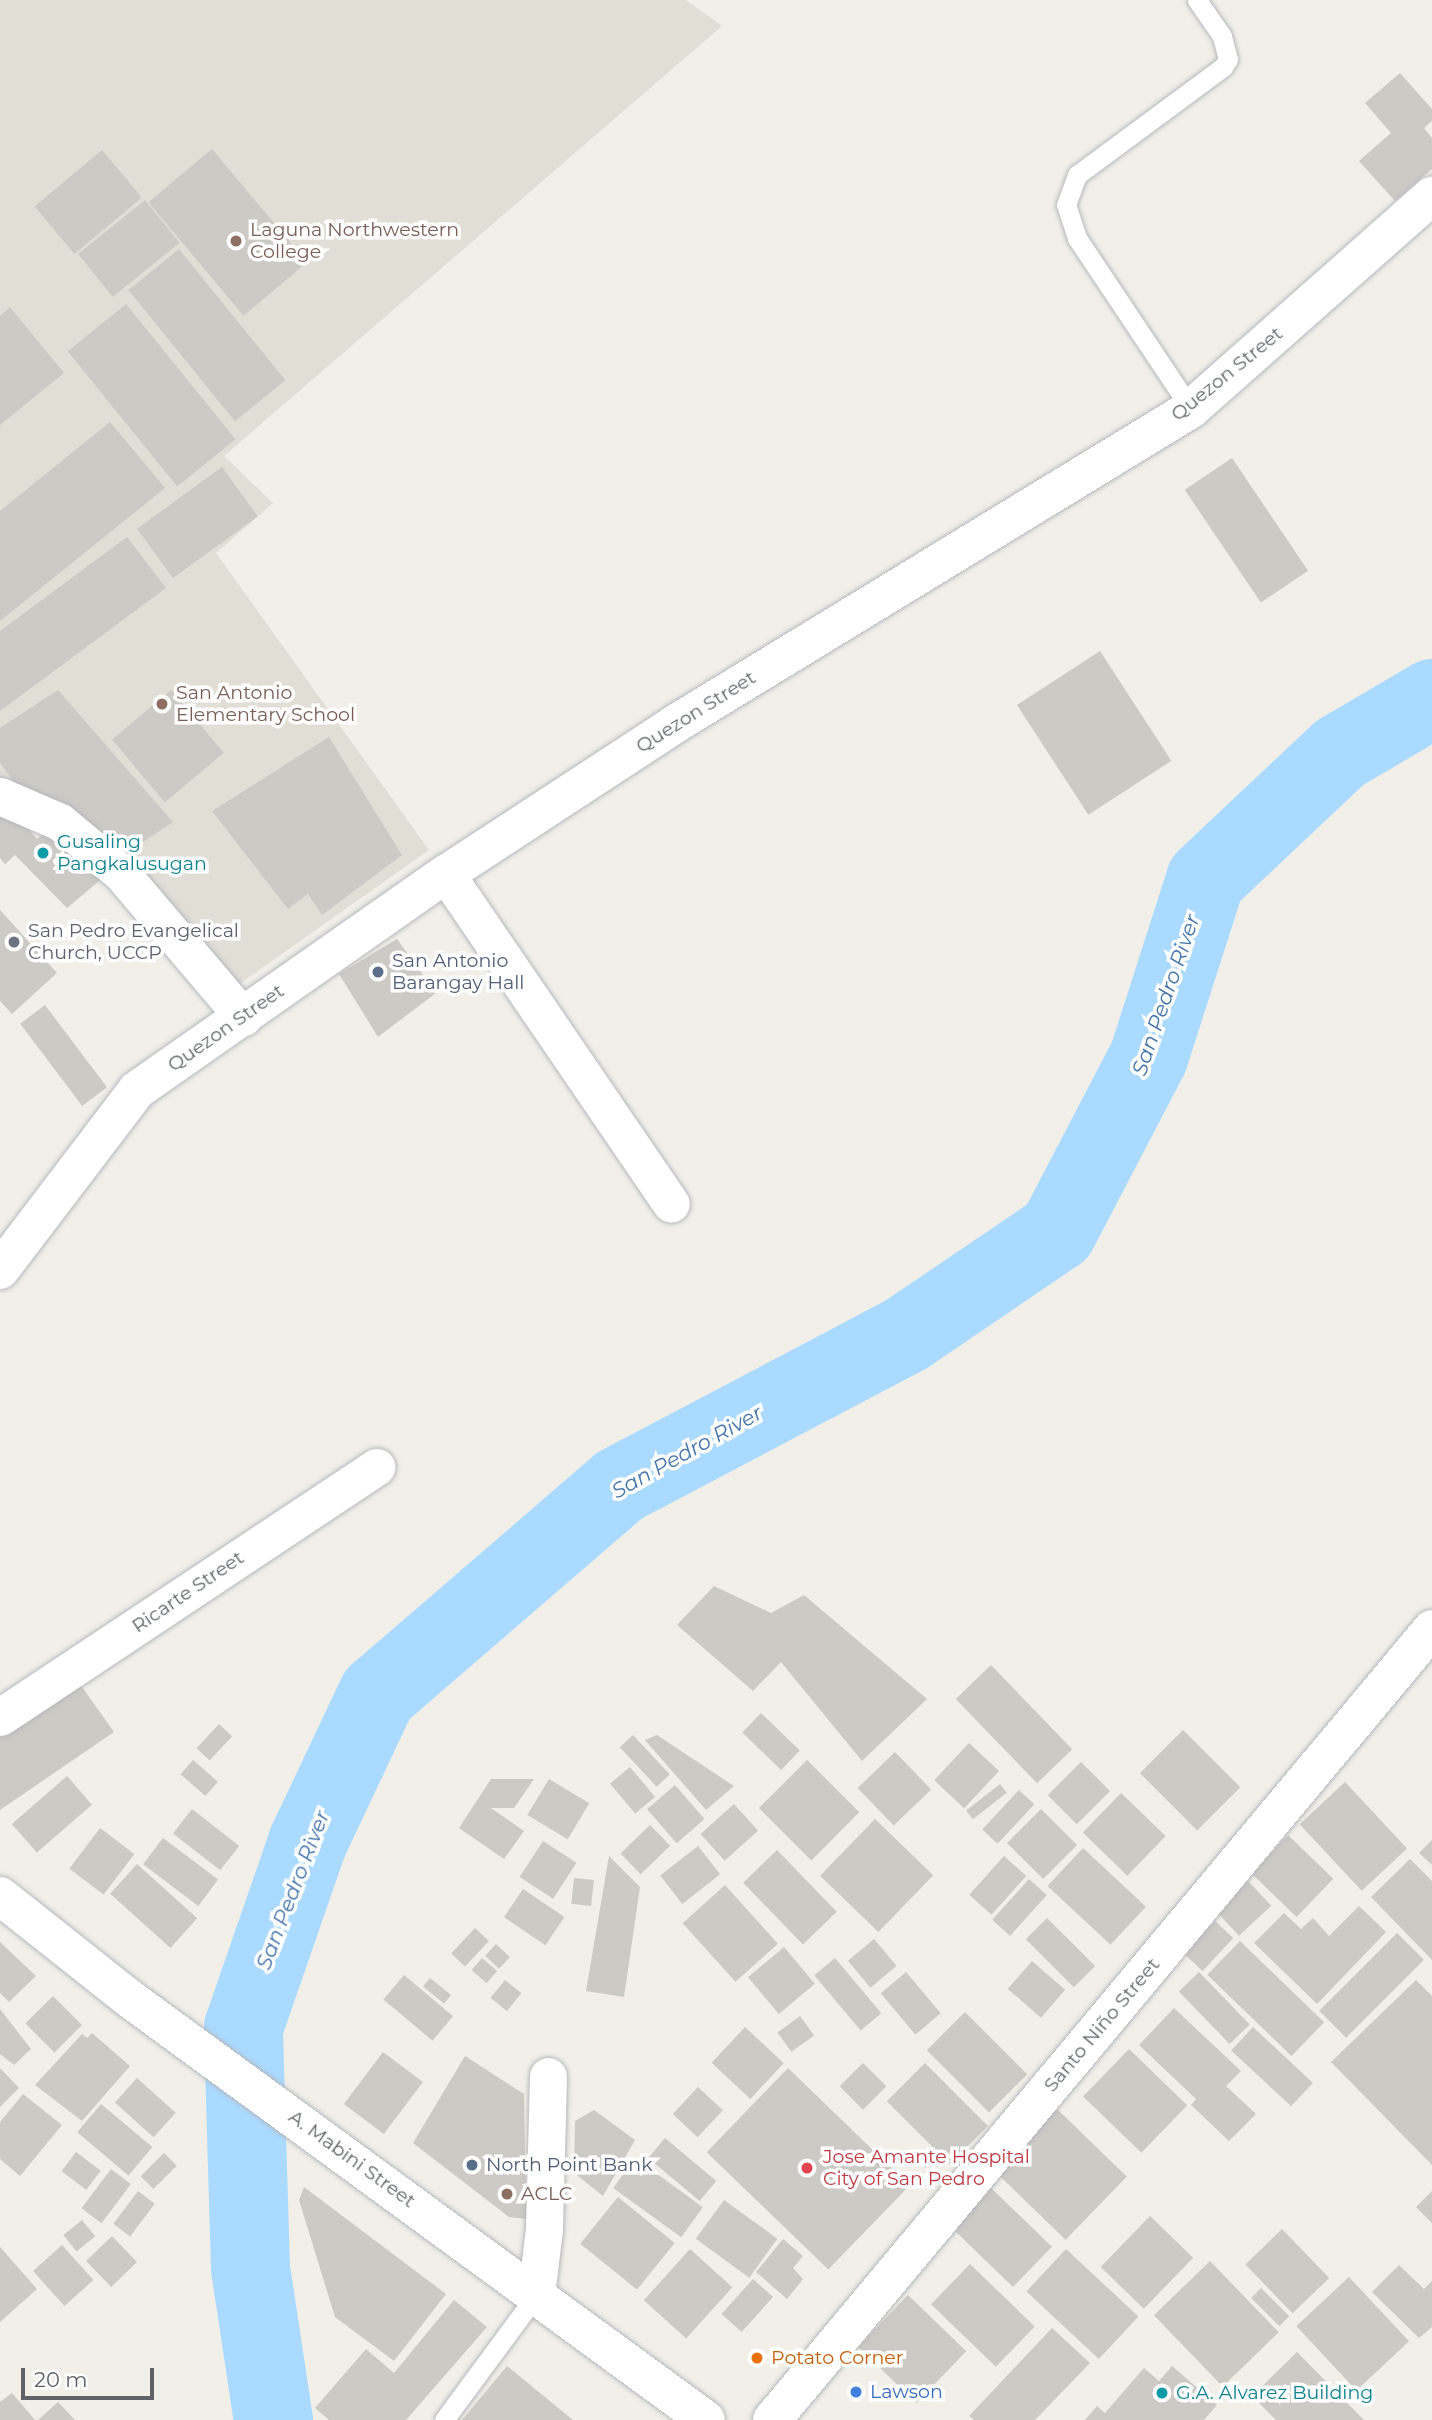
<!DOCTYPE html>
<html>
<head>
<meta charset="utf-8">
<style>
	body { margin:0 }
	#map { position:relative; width:1432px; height:2420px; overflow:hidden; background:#f1efe8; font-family:Montserrat,sans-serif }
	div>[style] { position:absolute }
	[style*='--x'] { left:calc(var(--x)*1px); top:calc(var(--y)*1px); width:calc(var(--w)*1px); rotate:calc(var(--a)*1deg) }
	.education>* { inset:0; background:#e1ded6 }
	.river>* { height:79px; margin:-39.5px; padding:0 39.5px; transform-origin:39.5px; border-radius:39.5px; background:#aadaff }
	.building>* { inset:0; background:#cccac5; transform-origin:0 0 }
	.roads { filter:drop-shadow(0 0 2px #b5b8bc) drop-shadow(0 0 2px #b5b8bc) }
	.service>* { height:19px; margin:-9.5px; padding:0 9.5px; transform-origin:9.5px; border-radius:9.5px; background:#fff }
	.minor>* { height:37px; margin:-18.5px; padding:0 18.5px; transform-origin:18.5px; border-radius:18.5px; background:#fff }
	.tertiary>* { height:38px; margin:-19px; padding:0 19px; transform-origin:19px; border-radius:19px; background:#fff }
	.secondary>* { height:38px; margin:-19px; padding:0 19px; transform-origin:19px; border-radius:19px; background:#fff }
	.dots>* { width:19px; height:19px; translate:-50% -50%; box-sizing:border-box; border:4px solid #fff; border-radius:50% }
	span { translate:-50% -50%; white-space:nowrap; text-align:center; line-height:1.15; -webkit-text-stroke:7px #fff; paint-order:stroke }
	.education-label { font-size:19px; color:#785e54 }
	.left { translate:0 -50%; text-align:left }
	.street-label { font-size:19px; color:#5f6368 }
	.culture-label { font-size:19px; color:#0d838f }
	.worship-label { font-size:19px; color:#5b616d }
	.service-label { font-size:19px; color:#4e5e75 }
	.health-label { font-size:19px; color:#be3a42 }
	.food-label { font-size:19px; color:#c56008 }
	.shop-label { font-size:19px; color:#366cbe }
	.water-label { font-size:21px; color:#4174aa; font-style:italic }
	.scale { position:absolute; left:21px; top:2368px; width:133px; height:32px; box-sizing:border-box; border:4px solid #5f6368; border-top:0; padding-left:9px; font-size:21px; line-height:24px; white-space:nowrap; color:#5f6368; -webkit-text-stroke:5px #fff; paint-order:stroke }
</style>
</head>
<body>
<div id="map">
	<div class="education">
		<div style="clip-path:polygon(0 0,686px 0,722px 26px,224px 456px,273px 503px,216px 553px,429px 850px,238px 985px,0 781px)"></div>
	</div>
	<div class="river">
		<div style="--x:273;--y:2420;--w:154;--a:-98.6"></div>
		<div style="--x:250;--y:2268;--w:241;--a:-91.7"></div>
		<div style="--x:243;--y:2027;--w:196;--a:-70.9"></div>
		<div style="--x:307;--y:1842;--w:164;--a:-64.7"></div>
		<div style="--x:377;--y:1694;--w:320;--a:-40.8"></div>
		<div style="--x:619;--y:1485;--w:326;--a:-27.8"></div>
		<div style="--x:907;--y:1333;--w:181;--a:-34.2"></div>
		<div style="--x:1057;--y:1231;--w:196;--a:-62.4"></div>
		<div style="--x:1148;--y:1057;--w:187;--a:-72.2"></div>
		<div style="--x:1205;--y:879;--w:185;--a:-43.3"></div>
		<div style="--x:1340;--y:752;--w:107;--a:-30.4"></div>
	</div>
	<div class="building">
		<div style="clip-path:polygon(1400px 73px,1432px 109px,1432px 121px,1424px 128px,1432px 138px,1432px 169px,1395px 201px,1359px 161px,1391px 133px,1365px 103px)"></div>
		<div style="left:212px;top:149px;width:148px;height:83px;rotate:50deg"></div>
		<div style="left:102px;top:150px;width:62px;height:88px;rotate:50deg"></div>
		<div style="left:145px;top:200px;width:55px;height:86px;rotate:51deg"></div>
		<div style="left:179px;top:249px;width:169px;height:65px;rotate:51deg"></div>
		<div style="left:126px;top:304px;width:174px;height:75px;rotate:51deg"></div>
		<div style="clip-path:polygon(10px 307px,64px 373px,0 425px,0 316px)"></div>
		<div style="clip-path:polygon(110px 422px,165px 488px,0 621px,0 511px)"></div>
		<div style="left:1232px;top:458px;width:136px;height:57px;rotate:56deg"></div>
		<div style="left:222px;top:467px;width:61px;height:105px;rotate:54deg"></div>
		<div style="clip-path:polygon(127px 537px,166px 588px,0 711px,0 631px)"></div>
		<div style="left:1100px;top:651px;width:131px;height:99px;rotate:57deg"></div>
		<div style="clip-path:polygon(58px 690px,173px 822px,131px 850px,17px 786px,0 763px,0 728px)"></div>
		<div style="left:171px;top:690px;width:82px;height:77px;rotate:50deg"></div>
		<div style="clip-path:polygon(329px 737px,402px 855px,322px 915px,308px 894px,288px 909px,212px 811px)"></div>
		<div style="clip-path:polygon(6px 802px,37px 839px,48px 830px,66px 851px,77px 842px,105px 876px,67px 908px,15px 855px,5px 864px,0 858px,0 807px)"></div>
		<div style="clip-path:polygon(0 910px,57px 973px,12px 1014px,0 1001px)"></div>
		<div style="clip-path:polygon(397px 939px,436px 993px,378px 1037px,339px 974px)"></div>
		<div style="left:45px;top:1005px;width:103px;height:31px;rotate:53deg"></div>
		<div style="clip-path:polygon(714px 1586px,771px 1613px,804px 1595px,927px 1699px,862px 1761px,781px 1662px,753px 1691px,677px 1625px)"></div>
		<div style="left:991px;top:1665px;width:117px;height:49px;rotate:46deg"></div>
		<div style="clip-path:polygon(75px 1677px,114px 1732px,0 1810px,0 1729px)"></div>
		<div style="left:761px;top:1713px;width:54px;height:27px;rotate:44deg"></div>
		<div style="left:219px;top:1724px;width:18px;height:33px;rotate:43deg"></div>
		<div style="left:1183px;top:1730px;width:81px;height:61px;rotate:45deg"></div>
		<div style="left:633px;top:1735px;width:54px;height:18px;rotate:47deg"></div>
		<div style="clip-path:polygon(657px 1735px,734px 1786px,706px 1810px,645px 1740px)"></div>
		<div style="left:969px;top:1743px;width:41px;height:51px;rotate:43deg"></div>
		<div style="left:895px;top:1752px;width:52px;height:52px;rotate:46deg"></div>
		<div style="left:193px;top:1760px;width:33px;height:19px;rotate:41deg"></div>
		<div style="left:807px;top:1760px;width:74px;height:68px;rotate:45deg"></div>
		<div style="left:1081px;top:1762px;width:41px;height:47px;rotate:45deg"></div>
		<div style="left:630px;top:1767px;width:39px;height:26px;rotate:50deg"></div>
		<div style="left:67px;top:1776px;width:38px;height:73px;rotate:49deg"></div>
		<div style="clip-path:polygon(491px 1779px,534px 1779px,514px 1808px,491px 1808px,524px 1831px,504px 1859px,459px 1828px)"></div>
		<div style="left:549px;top:1779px;width:47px;height:42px;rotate:31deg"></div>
		<div style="left:1345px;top:1782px;width:91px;height:62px;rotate:47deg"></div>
		<div style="left:1000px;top:1784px;width:11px;height:43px;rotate:52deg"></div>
		<div style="left:675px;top:1785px;width:45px;height:37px;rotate:49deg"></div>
		<div style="left:1019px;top:1790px;width:21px;height:54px;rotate:43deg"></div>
		<div style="left:1121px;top:1793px;width:62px;height:55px;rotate:44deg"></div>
		<div style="left:734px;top:1804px;width:36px;height:45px;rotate:48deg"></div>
		<div style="left:192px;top:1809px;width:60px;height:31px;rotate:38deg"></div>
		<div style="left:1041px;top:1809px;width:51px;height:48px;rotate:45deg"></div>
		<div style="left:875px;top:1819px;width:81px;height:79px;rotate:44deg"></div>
		<div style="left:650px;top:1825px;width:29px;height:41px;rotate:46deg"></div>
		<div style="left:100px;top:1828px;width:43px;height:51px;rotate:37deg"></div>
		<div style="left:1288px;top:1835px;width:63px;height:53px;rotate:44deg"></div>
		<div style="left:163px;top:1838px;width:69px;height:33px;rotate:37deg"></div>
		<div style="clip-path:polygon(1432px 1840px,1432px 1865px,1419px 1853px)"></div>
		<div style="left:543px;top:1841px;width:40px;height:43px;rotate:33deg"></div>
		<div style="left:698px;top:1846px;width:36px;height:48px;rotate:52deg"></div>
		<div style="left:1083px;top:1848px;width:86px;height:52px;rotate:43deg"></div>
		<div style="left:777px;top:1850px;width:86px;height:47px;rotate:46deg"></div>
		<div style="clip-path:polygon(609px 1856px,640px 1887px,624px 1997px,586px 1991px)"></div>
		<div style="left:1004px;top:1856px;width:30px;height:52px;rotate:42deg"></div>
		<div style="clip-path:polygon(1410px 1859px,1432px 1881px,1432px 1960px,1371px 1897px)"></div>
		<div style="left:137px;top:1864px;width:81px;height:40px;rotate:42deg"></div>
		<div style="left:574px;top:1878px;width:20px;height:26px;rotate:6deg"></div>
		<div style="left:1029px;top:1879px;width:24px;height:55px;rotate:42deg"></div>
		<div style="left:1248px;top:1881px;width:34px;height:44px;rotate:47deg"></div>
		<div style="left:725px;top:1885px;width:79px;height:57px;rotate:48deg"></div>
		<div style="left:523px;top:1889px;width:50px;height:34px;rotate:34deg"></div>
		<div style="clip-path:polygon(1359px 1906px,1386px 1932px,1317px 2004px,1254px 1943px,1284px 1913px,1301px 1929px,1313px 1918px,1329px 1936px)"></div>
		<div style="left:1047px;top:1918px;width:68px;height:30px;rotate:45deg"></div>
		<div style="left:1215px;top:1921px;width:25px;height:45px;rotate:43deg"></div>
		<div style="left:475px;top:1928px;width:19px;height:35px;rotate:43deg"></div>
		<div style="left:1397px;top:1933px;width:38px;height:110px;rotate:45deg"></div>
		<div style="left:874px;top:1939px;width:35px;height:34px;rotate:50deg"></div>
		<div style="left:1240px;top:1941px;width:117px;height:47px;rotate:44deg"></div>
		<div style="clip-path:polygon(0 1942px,36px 1976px,9px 2002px,0 1993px)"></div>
		<div style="left:496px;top:1944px;width:19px;height:16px;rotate:43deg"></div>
		<div style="left:784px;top:1947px;width:48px;height:47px;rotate:50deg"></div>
		<div style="left:482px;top:1958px;width:20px;height:16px;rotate:41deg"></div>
		<div style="left:835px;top:1958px;width:72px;height:27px;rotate:50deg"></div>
		<div style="left:1032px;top:1961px;width:44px;height:37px;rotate:41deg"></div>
		<div style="left:906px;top:1972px;width:54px;height:33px;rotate:50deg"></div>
		<div style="left:1199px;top:1972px;width:73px;height:28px;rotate:46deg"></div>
		<div style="left:404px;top:1975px;width:64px;height:32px;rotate:40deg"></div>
		<div style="left:430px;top:1978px;width:27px;height:11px;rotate:39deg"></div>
		<div style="left:505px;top:1980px;width:21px;height:23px;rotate:39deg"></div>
		<div style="clip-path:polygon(1416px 1980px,1432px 1996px,1432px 2165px,1331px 2062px)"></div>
		<div style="left:53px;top:1996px;width:41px;height:39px;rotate:45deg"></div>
		<div style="clip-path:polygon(1174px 2008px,1241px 2071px,1226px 2086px,1256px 2114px,1229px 2141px,1191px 2105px,1196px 2099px,1139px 2045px)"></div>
		<div style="clip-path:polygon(0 2009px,31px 2049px,14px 2065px,0 2054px)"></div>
		<div style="left:965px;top:2012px;width:88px;height:54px;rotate:45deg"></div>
		<div style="left:800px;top:2016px;width:24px;height:28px;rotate:54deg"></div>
		<div style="left:745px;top:2027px;width:53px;height:49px;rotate:43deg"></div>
		<div style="left:1253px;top:2027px;width:82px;height:32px;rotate:43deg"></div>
		<div style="clip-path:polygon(92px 2033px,130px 2066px,82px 2121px,35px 2085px,82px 2034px,87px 2038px)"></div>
		<div style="left:1129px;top:2049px;width:81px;height:66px;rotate:44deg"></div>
		<div style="left:383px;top:2052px;width:50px;height:65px;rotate:37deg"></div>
		<div style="clip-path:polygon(465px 2056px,524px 2094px,526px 2219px,509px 2217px,413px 2143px)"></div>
		<div style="left:863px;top:2063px;width:33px;height:33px;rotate:45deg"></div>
		<div style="left:925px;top:2063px;width:89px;height:54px;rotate:45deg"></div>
		<div style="clip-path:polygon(0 2068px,19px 2088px,0 2107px)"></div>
		<div style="left:788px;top:2068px;width:169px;height:117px;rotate:44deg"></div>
		<div style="left:137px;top:2078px;width:52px;height:33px;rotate:42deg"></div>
		<div style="left:698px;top:2087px;width:34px;height:37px;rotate:43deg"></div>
		<div style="clip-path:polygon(23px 2094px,62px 2125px,20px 2176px,0 2159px,0 2122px)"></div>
		<div style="left:101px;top:2104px;width:67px;height:37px;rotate:40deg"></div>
		<div style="left:1057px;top:2109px;width:97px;height:88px;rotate:44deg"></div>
		<div style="clip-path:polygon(594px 2110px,635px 2140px,603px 2196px,574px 2173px,575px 2121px)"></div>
		<div style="left:665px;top:2138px;width:67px;height:26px;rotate:40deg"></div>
		<div style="left:76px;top:2152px;width:31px;height:24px;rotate:37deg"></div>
		<div style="left:164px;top:2153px;width:18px;height:33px;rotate:45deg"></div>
		<div style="left:635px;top:2158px;width:84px;height:37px;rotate:36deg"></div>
		<div style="left:111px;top:2169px;width:25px;height:49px;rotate:37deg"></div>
		<div style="clip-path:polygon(304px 2187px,446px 2294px,394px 2361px,335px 2317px,299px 2200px)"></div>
		<div style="left:990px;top:2187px;width:86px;height:56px;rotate:44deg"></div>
		<div style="left:138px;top:2191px;width:21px;height:41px;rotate:37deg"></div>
		<div style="clip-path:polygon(1432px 2191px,1432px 2223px,1416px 2207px)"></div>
		<div style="left:618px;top:2197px;width:73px;height:60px;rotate:39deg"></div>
		<div style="left:724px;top:2200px;width:66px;height:48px;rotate:36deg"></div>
		<div style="left:1150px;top:2216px;width:60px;height:71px;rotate:44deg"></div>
		<div style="left:82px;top:2220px;width:21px;height:24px;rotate:51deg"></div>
		<div style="left:1282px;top:2229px;width:68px;height:51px;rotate:46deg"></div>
		<div style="left:112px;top:2236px;width:36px;height:36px;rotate:46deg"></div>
		<div style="clip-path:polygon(783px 2239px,803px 2256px,793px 2268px,803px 2279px,787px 2299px,756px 2272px)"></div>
		<div style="left:62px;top:2245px;width:47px;height:39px;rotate:48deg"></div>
		<div style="clip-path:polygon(0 2247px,37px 2289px,0 2322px)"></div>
		<div style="left:690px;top:2249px;width:57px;height:69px;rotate:42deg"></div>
		<div style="left:1066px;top:2249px;width:99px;height:58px;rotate:43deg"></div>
		<div style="left:1210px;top:2261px;width:99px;height:78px;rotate:46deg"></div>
		<div style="left:970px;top:2264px;width:90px;height:56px;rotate:44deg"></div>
		<div style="clip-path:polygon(1399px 2265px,1424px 2289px,1432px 2281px,1432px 2327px,1419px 2338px,1372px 2292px)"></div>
		<div style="left:1349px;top:2277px;width:88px;height:72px;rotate:47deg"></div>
		<div style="left:753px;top:2279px;width:27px;height:47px;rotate:42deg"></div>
		<div style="left:1261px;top:2288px;width:40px;height:14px;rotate:45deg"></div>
		<div style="left:908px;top:2295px;width:81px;height:72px;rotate:44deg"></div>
		<div style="clip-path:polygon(454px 2300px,487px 2327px,406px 2420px,329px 2420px,315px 2408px,366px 2349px,394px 2373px)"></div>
		<div style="clip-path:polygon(1052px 2328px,1090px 2363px,1035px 2420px,974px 2420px,969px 2416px)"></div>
		<div style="clip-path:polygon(1297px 2352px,1364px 2420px,1276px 2420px,1252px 2396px)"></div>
		<div style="clip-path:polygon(507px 2366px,573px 2420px,462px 2420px)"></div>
		<div style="clip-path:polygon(1172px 2366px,1217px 2405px,1204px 2420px,1085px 2420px,1097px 2406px,1105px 2413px,1144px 2368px,1159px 2381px)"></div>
		<div style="clip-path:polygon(12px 2393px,35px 2420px,0 2420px,0 2402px)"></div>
		<div style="clip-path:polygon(58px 2402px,75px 2420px,38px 2420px)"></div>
	</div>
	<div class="roads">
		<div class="service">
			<div style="--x:1191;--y:409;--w:206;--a:-123.7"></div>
			<div style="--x:1077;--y:238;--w:35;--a:-108"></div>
			<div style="--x:1066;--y:205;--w:32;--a:-70"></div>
			<div style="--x:1077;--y:175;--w:182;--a:-36.5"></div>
			<div style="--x:1223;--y:67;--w:9;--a:-58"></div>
			<div style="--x:1228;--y:59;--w:24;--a:-105"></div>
			<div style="--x:1222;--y:36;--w:44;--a:-124.8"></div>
			<div style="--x:444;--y:2420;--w:155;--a:-53.6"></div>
		</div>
		<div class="minor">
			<div style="--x:0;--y:796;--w:65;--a:23.4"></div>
			<div style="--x:60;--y:822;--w:80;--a:39.9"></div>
			<div style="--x:121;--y:873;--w:189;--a:49.7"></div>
			<div style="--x:446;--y:874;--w:399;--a:55.7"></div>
			<div style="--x:0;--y:1717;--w:452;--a:-33.6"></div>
			<div style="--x:536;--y:2295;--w:66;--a:-83.1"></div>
			<div style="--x:544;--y:2229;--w:153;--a:-88.5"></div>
		</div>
		<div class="tertiary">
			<div style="--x:0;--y:1270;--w:226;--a:-52.7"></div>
			<div style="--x:137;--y:1090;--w:377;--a:-35"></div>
			<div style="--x:446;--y:874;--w:274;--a:-33.2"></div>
			<div style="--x:675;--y:724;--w:605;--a:-31.4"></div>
			<div style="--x:1191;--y:409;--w:322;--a:-41.5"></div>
			<div style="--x:772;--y:2420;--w:1030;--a:-50.16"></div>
		</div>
		<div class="secondary">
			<div style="--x:0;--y:1896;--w:166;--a:38.4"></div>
			<div style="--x:130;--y:1999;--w:713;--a:36.16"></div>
		</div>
	</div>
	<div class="dots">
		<div style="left:236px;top:241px;background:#8d6e63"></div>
		<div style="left:162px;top:704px;background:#8d6e63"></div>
		<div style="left:43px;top:853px;background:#0f9aa8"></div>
		<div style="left:14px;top:942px;background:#6b7280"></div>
		<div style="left:378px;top:972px;background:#5c6f8a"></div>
		<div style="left:472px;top:2165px;background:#5c6f8a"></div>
		<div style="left:807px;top:2168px;background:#e0444e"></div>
		<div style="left:507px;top:2194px;background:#8d6e63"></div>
		<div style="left:757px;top:2358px;background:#e8710a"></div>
		<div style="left:856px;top:2392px;background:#3f7fe0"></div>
		<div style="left:1162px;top:2393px;background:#0f9aa8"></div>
	</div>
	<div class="education-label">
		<span class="left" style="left:250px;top:241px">Laguna Northwestern<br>College</span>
		<span class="left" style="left:176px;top:704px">San Antonio<br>Elementary School</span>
		<span class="left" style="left:521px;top:2194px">ACLC</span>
	</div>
	<div class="street-label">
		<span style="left:1227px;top:374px;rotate:-39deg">Quezon Street</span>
		<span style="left:696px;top:712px;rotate:-32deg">Quezon Street</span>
		<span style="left:226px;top:1028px;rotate:-35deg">Quezon Street</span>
		<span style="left:188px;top:1592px;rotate:-34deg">Ricarte Street</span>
		<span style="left:1102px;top:2025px;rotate:-50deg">Santo Niño Street</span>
		<span style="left:352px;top:2159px;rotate:36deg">A. Mabini Street</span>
	</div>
	<div class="culture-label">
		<span class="left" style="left:57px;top:853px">Gusaling<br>Pangkalusugan</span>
		<span class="left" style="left:1176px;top:2393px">G.A. Alvarez Building</span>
	</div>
	<div class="worship-label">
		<span class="left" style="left:28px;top:942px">San Pedro Evangelical<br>Church, UCCP</span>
	</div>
	<div class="service-label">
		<span class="left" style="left:392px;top:972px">San Antonio<br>Barangay Hall</span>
		<span class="left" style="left:486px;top:2165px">North Point Bank</span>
	</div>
	<div class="health-label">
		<span class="left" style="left:823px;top:2168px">Jose Amante Hospital<br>City of San Pedro</span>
	</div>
	<div class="food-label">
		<span class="left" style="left:771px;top:2358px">Potato Corner</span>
	</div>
	<div class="shop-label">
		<span class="left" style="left:870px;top:2392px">Lawson</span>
	</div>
	<div class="water-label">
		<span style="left:1166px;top:995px;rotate:-71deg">San Pedro River</span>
		<span style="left:687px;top:1452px;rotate:-29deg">San Pedro River</span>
		<span style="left:293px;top:1890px;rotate:-69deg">San Pedro River</span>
	</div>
	<div class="scale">20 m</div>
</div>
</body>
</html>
